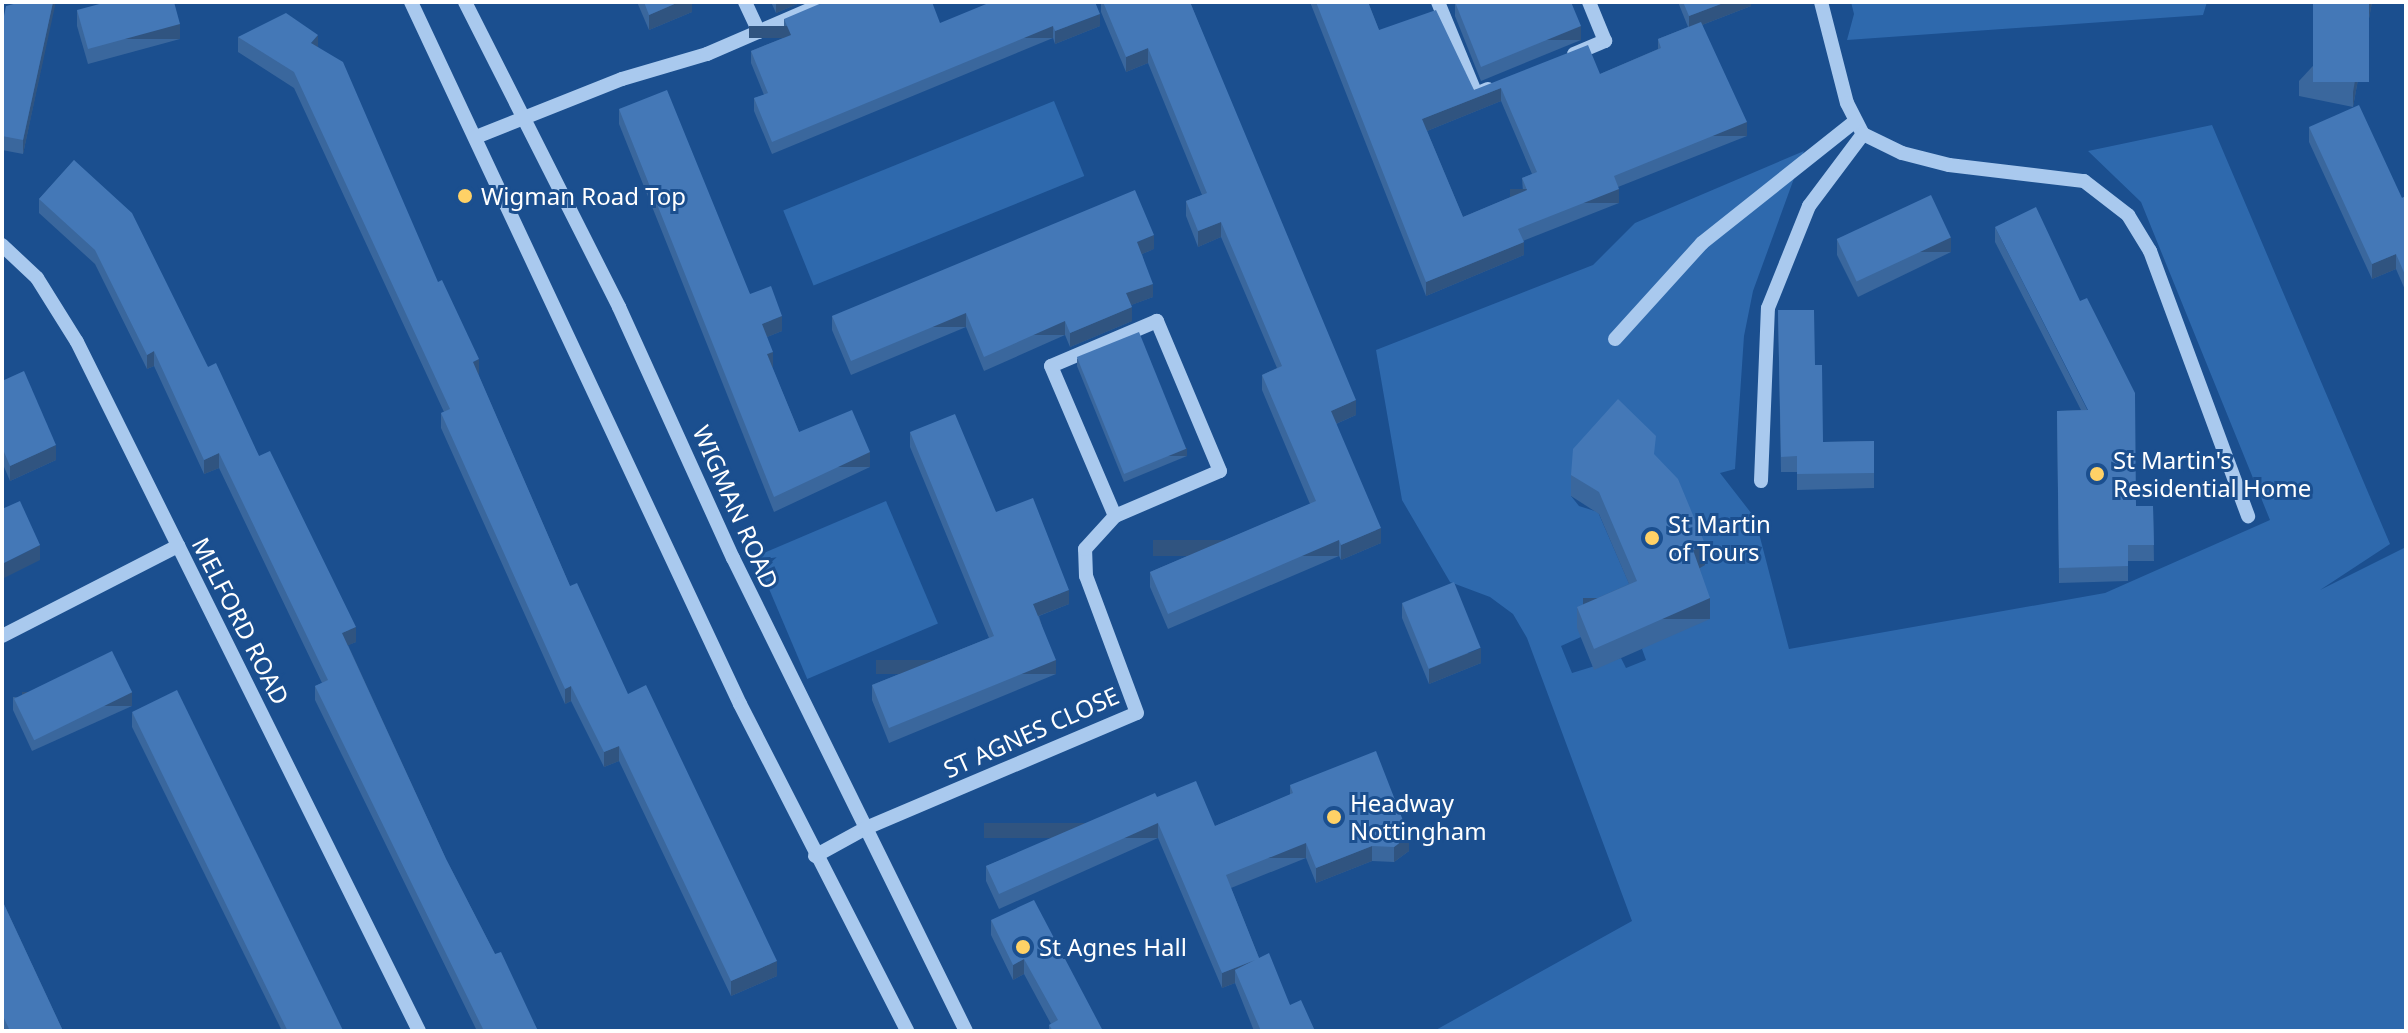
<!DOCTYPE html>
<html>
<head>
<meta charset="utf-8">
<style>
	body { margin:0 }
	#map { position:relative; width:2408px; height:1033px; overflow:hidden; background:#1b4f8f; font-family:"Noto Sans",sans-serif }
	div>[style] { position:absolute }
	[style*='--x'] { left:calc(var(--x)*1px); top:calc(var(--y)*1px); width:calc(var(--w)*1px); rotate:calc(var(--a)*1deg) }
	.green>* { inset:0; background:#2e69ad; transform-origin:0 0 }
	.minor>* { height:14px; margin:-7px; padding:0 7px; transform-origin:7px; border-radius:7px; background:#a9c9ee }
	.wall>* { inset:0; background:#3a679d }
	.shaded-wall>* { inset:0; background:#305480; transform-origin:0 0 }
	.building>* { inset:0; background:#4478b7; transform-origin:0 0 }
	.dots>* { width:22px; height:22px; translate:-50% -50%; box-sizing:border-box; border:4px solid #1b4f8f; border-radius:50% }
	span { translate:-50% -50%; white-space:nowrap; text-align:center; line-height:1.15; -webkit-text-stroke:6px #1b4f8f; paint-order:stroke }
	.poi-label { font-size:24px; color:#fff }
	.left { translate:0 -50%; text-align:left }
	.street-label { font-size:24px; color:#fff }
	.frame { position:absolute; inset:0; border:4px solid #fff; pointer-events:none }
</style>
</head>
<body>
<div id="map">
	<div class="green">
		<div style="clip-path:polygon(1851px 2px,2207px 2px,2203px 15px,1847px 40px,1854px 14px)"></div>
		<div style="left:1054px;top:101px;width:81px;height:292px;rotate:68deg"></div>
		<div style="clip-path:polygon(evenodd,2212px 125px,2390px 544px,2320px 590px,2406px 547px,2406px 1031px,1434px 1031px,1632px 921px,1527px 638px,1513px 614px,1490px 597px,1450px 582px,1402px 500px,1376px 350px,1593px 265px,1635px 223px,1804px 151px,1753px 291px,1744px 336px,1735px 469px,1720px 473px,1755px 518px,1789px 649px,2105px 593px,2270px 520px,2141px 202px,2088px 151px,2212px 125px,1573px 471px,1704px 565px,1693px 572px,1642px 649px,1646px 660px,1626px 668px,1621px 658px,1572px 673px,1561px 646px,1581px 637px,1634px 595px,1598px 512px,1579px 506px,1571px 496px,1573px 471px)"></div>
		<div style="left:886px;top:501px;width:133px;height:142px;rotate:67deg"></div>
	</div>
	<div class="minor">
		<div style="--x:411;--y:2;--w:775;--a:64.89"></div>
		<div style="--x:740;--y:704;--w:367;--a:62.9"></div>
		<div style="--x:465;--y:2;--w:342;--a:63.2"></div>
		<div style="--x:619;--y:307;--w:276;--a:65.6"></div>
		<div style="--x:733;--y:558;--w:527;--a:63.78"></div>
		<div style="--x:745;--y:2;--w:33;--a:65"></div>
		<div style="--x:1438;--y:2;--w:100;--a:67.6"></div>
		<div style="--x:1476;--y:94;--w:13;--a:-23"></div>
		<div style="--x:1821;--y:2;--w:104;--a:75.6"></div>
		<div style="--x:1847;--y:103;--w:35;--a:63"></div>
		<div style="--x:1863;--y:134;--w:43;--a:26"></div>
		<div style="--x:1902;--y:153;--w:49;--a:14.3"></div>
		<div style="--x:1949;--y:165;--w:136;--a:6.8"></div>
		<div style="--x:2084;--y:181;--w:56;--a:37.7"></div>
		<div style="--x:2128;--y:215;--w:42;--a:58.6"></div>
		<div style="--x:2150;--y:251;--w:283;--a:69.7"></div>
		<div style="--x:1574;--y:54;--w:34;--a:-23"></div>
		<div style="--x:1605;--y:41;--w:42;--a:-112.3"></div>
		<div style="--x:476;--y:137;--w:157;--a:-21.7"></div>
		<div style="--x:622;--y:79;--w:89;--a:-16.4"></div>
		<div style="--x:707;--y:54;--w:131;--a:-23.4"></div>
		<div style="--x:2;--y:245;--w:48;--a:43.3"></div>
		<div style="--x:37;--y:278;--w:75;--a:58"></div>
		<div style="--x:77;--y:342;--w:769;--a:63.6"></div>
		<div style="--x:1615;--y:339;--w:130;--a:-47.8"></div>
		<div style="--x:1702;--y:243;--w:194;--a:-38.5"></div>
		<div style="--x:1761;--y:481;--w:173;--a:-87.7"></div>
		<div style="--x:1768;--y:308;--w:110;--a:-68.1"></div>
		<div style="--x:1809;--y:206;--w:90;--a:-53.1"></div>
		<div style="--x:2;--y:636;--w:198;--a:-27.1"></div>
		<div style="--x:815;--y:856;--w:58;--a:-28.8"></div>
		<div style="--x:866;--y:828;--w:294;--a:-23"></div>
		<div style="--x:1137;--y:713;--w:146;--a:-110.4"></div>
		<div style="--x:1086;--y:576;--w:27;--a:-92"></div>
		<div style="--x:1085;--y:549;--w:45;--a:-47.7"></div>
		<div style="--x:1115;--y:516;--w:114;--a:-23.2"></div>
		<div style="--x:1220;--y:471;--w:163;--a:-112.8"></div>
		<div style="--x:1157;--y:321;--w:115;--a:157"></div>
		<div style="--x:1051;--y:366;--w:163;--a:66.9"></div>
	</div>
	<div class="wall">
		<div style="clip-path:polygon(55px 2px,23px 154px,2px 150px,2px 26px)"></div>
		<div style="clip-path:polygon(637px 2px,692px 2px,692px 12px,649px 30px)"></div>
		<div style="clip-path:polygon(771px 2px,802px 2px,776px 13px)"></div>
		<div style="clip-path:polygon(1101px 2px,1190px 2px,1356px 415px,1336px 424px,1381px 543px,1341px 560px,1339px 556px,1168px 629px,1150px 587px,1150px 572px,1310px 504px,1262px 390px,1262px 375px,1277px 368px,1221px 237px,1198px 247px,1186px 216px,1186px 201px,1202px 195px,1148px 63px,1126px 72px,1101px 12px)"></div>
		<div style="clip-path:polygon(evenodd,1310px 2px,1368px 2px,1379px 30px,1474px 90px,1600px 74px,1658px 49px,1658px 39px,1688px 27px,1678px 2px,1751px 2px,1751px 6px,1702px 25px,1747px 136px,1618px 187px,1619px 203px,1523px 241px,1524px 255px,1426px 296px,1310px 2px,1501px 101px,1532px 174px,1522px 178px,1523px 192px,1463px 217px,1427px 131px,1501px 101px)"></div>
		<div style="clip-path:polygon(1455px 2px,1571px 2px,1581px 40px,1481px 81px,1455px 16px)"></div>
		<div style="clip-path:polygon(2372px 2px,2353px 107px,2299px 96px,2299px 81px)"></div>
		<div style="clip-path:polygon(77px 10px,180px 39px,88px 64px,77px 26px)"></div>
		<div style="clip-path:polygon(784px 19px,940px 23px,1100px 26px,1055px 44px,1053px 38px,772px 154px,754px 111px,754px 98px,764px 95px,751px 63px,751px 51px,786px 37px,784px 32px)"></div>
		<div style="clip-path:polygon(238px 37px,318px 47px,479px 374px,478px 374px,570px 586px,777px 976px,731px 996px,619px 761px,604px 767px,571px 701px,565px 704px,441px 428px,441px 413px,444px 412px,294px 88px,238px 52px)"></div>
		<div style="clip-path:polygon(619px 109px,750px 294px,782px 331px,767px 337px,772px 367px,799px 432px,870px 467px,774px 512px,619px 124px)"></div>
		<div style="clip-path:polygon(2309px 127px,2402px 198px,2406px 196px,2406px 292px,2396px 269px,2372px 279px,2309px 142px)"></div>
		<div style="clip-path:polygon(74px 160px,208px 367px,259px 456px,356px 642px,348px 645px,446px 859px,495px 954px,538px 1031px,477px 1031px,315px 700px,315px 686px,322px 683px,219px 468px,204px 474px,154px 366px,147px 369px,95px 264px,39px 213px,39px 199px)"></div>
		<div style="clip-path:polygon(1995px 227px,2136px 506px,2153px 506px,2154px 561px,2128px 561px,2128px 581px,2059px 583px,2057px 411px,2081px 410px,1995px 242px)"></div>
		<div style="clip-path:polygon(1837px 239px,1951px 252px,1858px 297px,1837px 255px)"></div>
		<div style="clip-path:polygon(1154px 249px,1142px 254px,1153px 297px,1131px 305px,1132px 321px,1070px 347px,1065px 335px,984px 371px,966px 327px,851px 375px,832px 330px,832px 316px)"></div>
		<div style="clip-path:polygon(1778px 310px,1815px 365px,1823px 442px,1874px 441px,1874px 488px,1797px 490px,1797px 472px,1781px 472px)"></div>
		<div style="clip-path:polygon(1077px 358px,1187px 456px,1124px 482px,1077px 366px)"></div>
		<div style="clip-path:polygon(2px 381px,56px 460px,10px 481px,2px 462px)"></div>
		<div style="clip-path:polygon(910px 432px,996px 512px,1069px 604px,1039px 616px,1056px 674px,889px 743px,872px 700px,872px 685px,989px 638px,910px 447px)"></div>
		<div style="clip-path:polygon(1656px 457px,1705px 565px,1700px 568px,1710px 619px,1594px 670px,1577px 628px,1577px 607px,1629px 584px,1599px 514px,1571px 496px,1571px 475px)"></div>
		<div style="clip-path:polygon(1402px 603px,1481px 663px,1429px 684px,1402px 618px)"></div>
		<div style="clip-path:polygon(13px 697px,132px 706px,32px 751px,13px 710px)"></div>
		<div style="clip-path:polygon(132px 712px,343px 1031px,282px 1031px,132px 727px)"></div>
		<div style="clip-path:polygon(1290px 785px,1409px 851px,1394px 862px,1372px 861px,1316px 883px,1306px 858px,1231px 888px,1259px 958px,1290px 1005px,1315px 1031px,1254px 1031px,1235px 983px,1222px 988px,1158px 838px,999px 909px,986px 881px,986px 866px,1157px 797px,1215px 826px,1290px 795px)"></div>
		<div style="clip-path:polygon(2px 900px,63px 1031px,3px 1031px,2px 1029px)"></div>
		<div style="clip-path:polygon(991px 920px,1103px 1031px,1049px 1031px,1049px 1025px,1051px 1024px,1024px 974px,1013px 980px,991px 935px)"></div>
	</div>
	<div class="shaded-wall">
		<div style="clip-path:polygon(53px 2px,55px 2px,55px 6px,23px 154px,23px 140px)"></div>
		<div style="clip-path:polygon(679px 2px,692px 2px,692px 12px,649px 30px,649px 15px)"></div>
		<div style="clip-path:polygon(776px 2px,802px 2px,776px 13px)"></div>
		<div style="clip-path:polygon(1726px 2px,1751px 2px,1751px 6px,1689px 30px,1689px 16px)"></div>
		<div style="clip-path:polygon(2369px 2px,2372px 2px,2353px 107px,2353px 92px)"></div>
		<div style="clip-path:polygon(1100px 14px,1100px 26px,1055px 44px,1055px 31px)"></div>
		<div style="left:180px;top:24px;width:15px;height:95px;rotate:90deg"></div>
		<div style="left:1053px;top:26px;width:12px;height:304px;rotate:90deg"></div>
		<div style="left:1581px;top:26px;width:14px;height:108px;rotate:90deg"></div>
		<div style="clip-path:polygon(318px 35px,318px 50px,311px 43px)"></div>
		<div style="clip-path:polygon(1148px 48px,1148px 63px,1126px 72px,1126px 57px)"></div>
		<div style="clip-path:polygon(1501px 88px,1501px 101px,1422px 133px,1422px 119px)"></div>
		<div style="left:1747px;top:122px;width:14px;height:144px;rotate:90deg"></div>
		<div style="left:1619px;top:189px;width:14px;height:109px;rotate:90deg"></div>
		<div style="clip-path:polygon(1221px 222px,1221px 237px,1198px 247px,1198px 231px)"></div>
		<div style="clip-path:polygon(1154px 235px,1154px 249px,1137px 256px,1137px 242px)"></div>
		<div style="left:1951px;top:237px;width:15px;height:103px;rotate:90deg"></div>
		<div style="clip-path:polygon(1524px 242px,1524px 255px,1426px 296px,1426px 282px)"></div>
		<div style="clip-path:polygon(2396px 254px,2396px 269px,2372px 279px,2372px 264px)"></div>
		<div style="clip-path:polygon(1153px 284px,1153px 297px,1126px 307px,1126px 293px)"></div>
		<div style="clip-path:polygon(1132px 307px,1132px 321px,1070px 347px,1070px 333px)"></div>
		<div style="left:966px;top:313px;width:14px;height:125px;rotate:90deg"></div>
		<div style="clip-path:polygon(782px 316px,782px 331px,762px 339px,762px 324px)"></div>
		<div style="left:1065px;top:321px;width:14px;height:89px;rotate:90deg"></div>
		<div style="clip-path:polygon(154px 351px,154px 366px,147px 369px,147px 355px)"></div>
		<div style="clip-path:polygon(773px 352px,773px 367px,767px 369px,767px 354px)"></div>
		<div style="clip-path:polygon(479px 359px,479px 374px,473px 377px,473px 362px)"></div>
		<div style="clip-path:polygon(1356px 400px,1356px 415px,1331px 426px,1331px 411px)"></div>
		<div style="clip-path:polygon(56px 445px,56px 460px,10px 481px,10px 466px)"></div>
		<div style="left:1187px;top:448px;width:8px;height:68px;rotate:90deg"></div>
		<div style="left:870px;top:452px;width:15px;height:106px;rotate:90deg"></div>
		<div style="clip-path:polygon(219px 453px,219px 468px,204px 474px,204px 460px)"></div>
		<div style="clip-path:polygon(1381px 528px,1381px 543px,1341px 560px,1341px 545px)"></div>
		<div style="left:1339px;top:540px;width:16px;height:186px;rotate:90deg"></div>
		<div style="clip-path:polygon(1705px 544px,1705px 565px,1693px 572px,1693px 550px)"></div>
		<div style="clip-path:polygon(40px 545px,40px 560px,2px 579px,2px 564px)"></div>
		<div style="clip-path:polygon(1069px 590px,1069px 604px,1033px 618px,1033px 604px)"></div>
		<div style="left:1710px;top:598px;width:21px;height:127px;rotate:90deg"></div>
		<div style="clip-path:polygon(356px 627px,356px 642px,342px 648px,342px 633px)"></div>
		<div style="clip-path:polygon(1481px 648px,1481px 663px,1429px 684px,1429px 669px)"></div>
		<div style="left:1056px;top:660px;width:14px;height:180px;rotate:90deg"></div>
		<div style="clip-path:polygon(571px 686px,571px 701px,565px 704px,565px 689px)"></div>
		<div style="left:132px;top:692px;width:14px;height:110px;rotate:90deg"></div>
		<div style="clip-path:polygon(619px 746px,619px 761px,604px 767px,604px 752px)"></div>
		<div style="left:1158px;top:823px;width:15px;height:174px;rotate:90deg"></div>
		<div style="clip-path:polygon(1409px 836px,1409px 851px,1394px 862px,1394px 847px)"></div>
		<div style="left:1306px;top:843px;width:15px;height:86px;rotate:90deg"></div>
		<div style="clip-path:polygon(1372px 846px,1372px 861px,1316px 883px,1316px 868px)"></div>
		<div style="clip-path:polygon(1024px 959px,1024px 974px,1013px 980px,1013px 965px)"></div>
		<div style="clip-path:polygon(1255px 960px,1235px 970px,1235px 983px,1222px 988px,1222px 973px)"></div>
		<div style="clip-path:polygon(777px 961px,777px 976px,731px 996px,731px 981px)"></div>
	</div>
	<div class="building">
		<div style="clip-path:polygon(21px 2px,53px 2px,23px 140px,2px 136px,2px 26px,6px 6px)"></div>
		<div style="clip-path:polygon(107px 2px,174px 2px,180px 24px,88px 49px,77px 10px)"></div>
		<div style="clip-path:polygon(644px 2px,679px 2px,649px 15px)"></div>
		<div style="clip-path:polygon(824px 2px,932px 2px,940px 23px,991px 2px,1095px 2px,1100px 14px,1055px 31px,1053px 26px,772px 142px,754px 98px,768px 93px,751px 51px,791px 35px,784px 19px)"></div>
		<div style="clip-path:polygon(1103px 2px,1190px 2px,1356px 400px,1331px 411px,1381px 528px,1341px 545px,1339px 540px,1168px 614px,1150px 572px,1316px 501px,1262px 375px,1282px 366px,1221px 222px,1198px 231px,1186px 201px,1207px 193px,1148px 48px,1126px 57px)"></div>
		<div style="clip-path:polygon(evenodd,1316px 2px,1368px 2px,1379px 30px,1436px 10px,1474px 90px,1588px 45px,1600px 74px,1661px 48px,1658px 39px,1701px 22px,1747px 122px,1614px 176px,1619px 189px,1518px 229px,1524px 242px,1426px 282px,1316px 2px,1501px 88px,1537px 172px,1522px 178px,1527px 190px,1463px 217px,1422px 119px,1501px 88px)"></div>
		<div style="clip-path:polygon(1455px 2px,1571px 2px,1581px 26px,1481px 67px)"></div>
		<div style="clip-path:polygon(1683px 2px,1726px 2px,1689px 16px)"></div>
		<div style="left:2313px;top:2px;width:56px;height:80px"></div>
		<div style="clip-path:polygon(286px 13px,318px 35px,311px 43px,343px 62px,438px 282px,442px 280px,479px 359px,473px 362px,570px 586px,577px 583px,628px 694px,646px 685px,777px 961px,731px 981px,619px 746px,604px 752px,571px 686px,565px 689px,441px 413px,450px 409px,294px 72px,238px 37px)"></div>
		<div style="clip-path:polygon(667px 90px,750px 294px,771px 286px,782px 316px,762px 324px,773px 352px,767px 354px,799px 432px,852px 410px,870px 452px,774px 497px,619px 109px)"></div>
		<div style="clip-path:polygon(2359px 105px,2402px 198px,2406px 196px,2406px 277px,2396px 254px,2372px 264px,2309px 127px)"></div>
		<div style="clip-path:polygon(74px 160px,132px 213px,208px 367px,216px 363px,259px 456px,270px 451px,356px 627px,342px 633px,446px 859px,495px 954px,501px 952px,538px 1031px,484px 1031px,315px 686px,328px 680px,219px 453px,204px 460px,154px 351px,147px 355px,95px 250px,39px 199px)"></div>
		<div style="clip-path:polygon(1135px 190px,1154px 235px,1137px 242px,1153px 284px,1126px 293px,1132px 307px,1070px 333px,1065px 321px,984px 357px,966px 313px,851px 361px,832px 316px)"></div>
		<div style="left:1931px;top:195px;width:47px;height:104px;rotate:65deg"></div>
		<div style="clip-path:polygon(2036px 207px,2080px 301px,2087px 298px,2135px 393px,2136px 506px,2153px 506px,2154px 545px,2128px 545px,2128px 566px,2059px 568px,2057px 411px,2088px 410px,1995px 227px)"></div>
		<div style="clip-path:polygon(1778px 310px,1814px 310px,1815px 365px,1822px 365px,1823px 442px,1874px 441px,1874px 473px,1797px 474px,1797px 456px,1781px 457px)"></div>
		<div style="left:1139px;top:332px;width:126px;height:67px;rotate:68deg"></div>
		<div style="clip-path:polygon(24px 371px,56px 445px,10px 466px,2px 447px,2px 381px)"></div>
		<div style="clip-path:polygon(1618px 399px,1656px 436px,1654px 454px,1678px 479px,1705px 544px,1693px 550px,1710px 598px,1594px 649px,1577px 607px,1637px 581px,1599px 492px,1571px 475px,1573px 449px)"></div>
		<div style="clip-path:polygon(955px 414px,996px 512px,1033px 498px,1069px 590px,1033px 604px,1056px 660px,889px 728px,872px 685px,994px 636px,910px 432px)"></div>
		<div style="clip-path:polygon(20px 501px,40px 545px,2px 564px,2px 509px)"></div>
		<div style="left:1454px;top:582px;width:71px;height:56px;rotate:68deg"></div>
		<div style="left:112px;top:651px;width:46px;height:109px;rotate:64deg"></div>
		<div style="left:177px;top:690px;width:379px;height:50px;rotate:64deg"></div>
		<div style="clip-path:polygon(1376px 751px,1409px 836px,1394px 847px,1372px 846px,1316px 868px,1306px 843px,1226px 875px,1259px 958px,1269px 953px,1290px 1005px,1301px 1000px,1315px 1031px,1261px 1031px,1235px 970px,1255px 960px,1222px 973px,1158px 823px,999px 894px,986px 866px,1155px 793px,1157px 797px,1196px 781px,1215px 826px,1293px 793px,1290px 785px)"></div>
		<div style="clip-path:polygon(2px 900px,63px 1031px,10px 1031px,2px 1014px)"></div>
		<div style="clip-path:polygon(1034px 900px,1103px 1031px,1053px 1031px,1049px 1025px,1058px 1020px,1024px 959px,1013px 965px,991px 920px)"></div>
	</div>
	<div class="dots">
		<div style="left:465px;top:196px;background:#ffd166"></div>
		<div style="left:2097px;top:474px;background:#ffd166"></div>
		<div style="left:1652px;top:538px;background:#ffd166"></div>
		<div style="left:1334px;top:817px;background:#ffd166"></div>
		<div style="left:1023px;top:947px;background:#ffd166"></div>
	</div>
	<div class="poi-label">
		<span class="left" style="left:481px;top:196px">Wigman Road Top</span>
		<span class="left" style="left:2113px;top:474px">St Martin's<br>Residential Home</span>
		<span class="left" style="left:1668px;top:538px">St Martin<br>of Tours</span>
		<span class="left" style="left:1350px;top:817px">Headway<br>Nottingham</span>
		<span class="left" style="left:1039px;top:947px">St Agnes Hall</span>
	</div>
	<div class="street-label">
		<span style="left:736px;top:507px;rotate:66deg">WIGMAN ROAD</span>
		<span style="left:241px;top:621px;rotate:63deg">MELFORD ROAD</span>
		<span style="left:1031px;top:732px;rotate:-24deg">ST AGNES CLOSE</span>
	</div>
	<div class="frame"></div>
</div>
</body>
</html>
